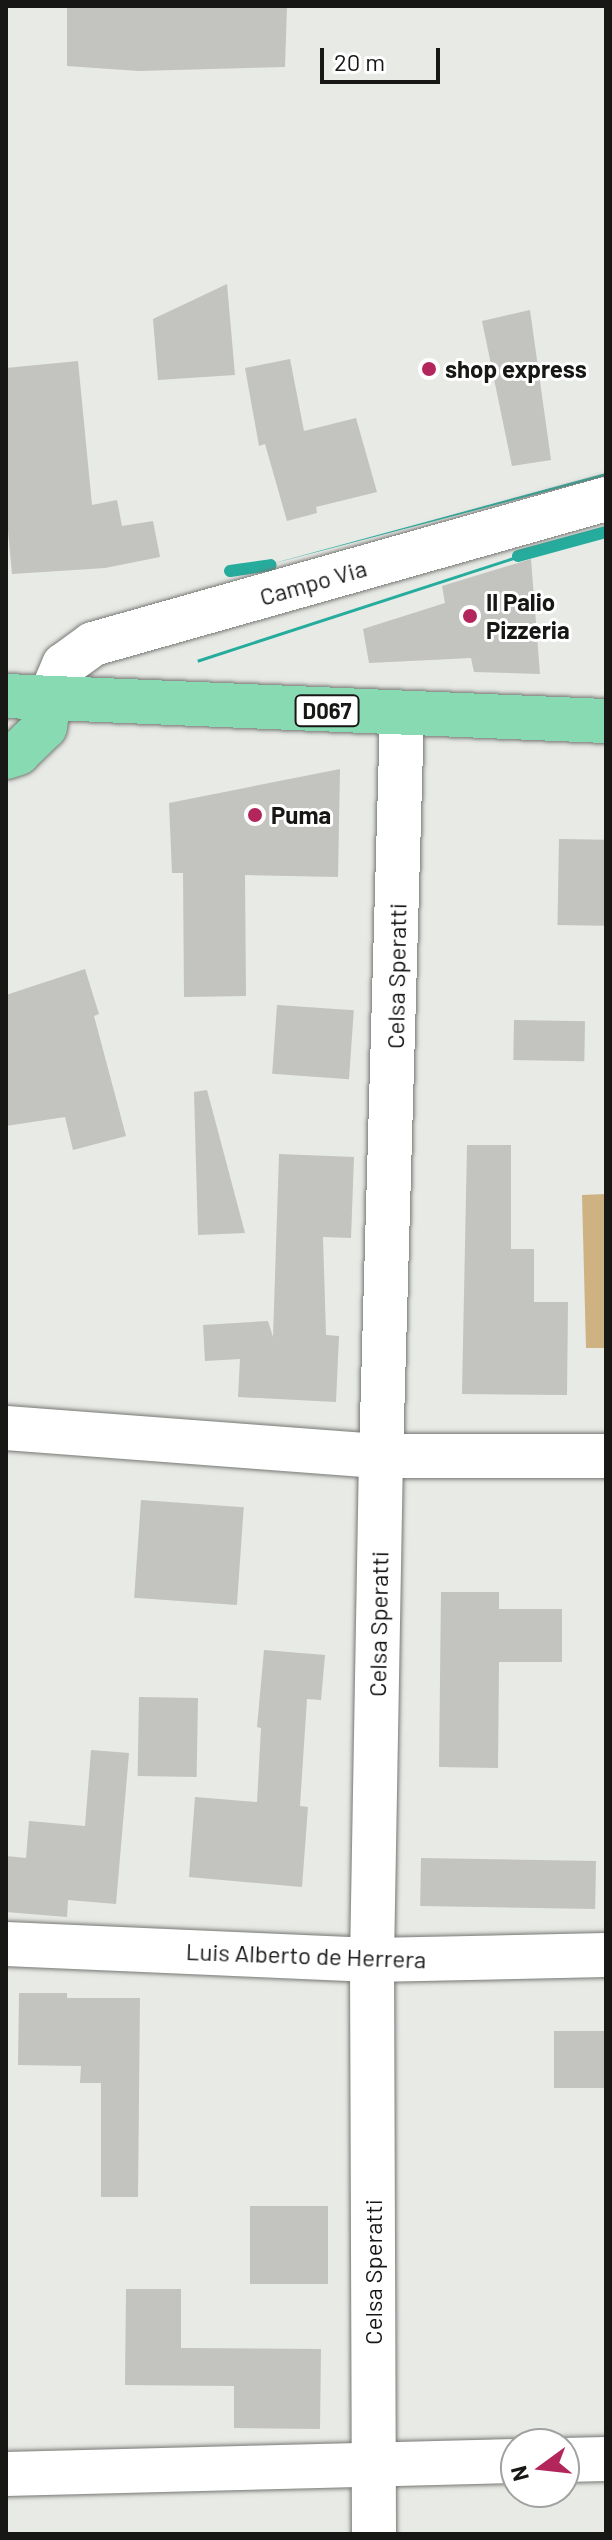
<!DOCTYPE html>
<html>
<head>
<meta charset="utf-8">
<style>
	body { margin:0 }
	#map { position:relative; width:612px; height:2540px; overflow:hidden; background:#e8eae6; font-family:Barlow,sans-serif }
	div>[style] { position:absolute }
	[style*='--x'] { left:calc(var(--x)*1px); top:calc(var(--y)*1px); width:calc(var(--w)*1px); rotate:calc(var(--a)*1deg) }
	.green>* { inset:0; background:#ceb282 }
	.water>* { inset:0; background:#26ac9d; transform-origin:0 0 }
	.stream>* { height:12px; margin:-6px; padding:0 6px; transform-origin:6px; border-radius:6px; background:#26ac9d }
	.building>* { inset:0; background:#c3c3bf; transform-origin:0 0 }
	.roads { filter:drop-shadow(0 0 2px #767874) drop-shadow(0 0 2px #767874) }
	.minor>* { height:44px; margin:-22px; padding:0 22px; transform-origin:22px; border-radius:22px; background:#fff }
	.tertiary>* { height:44px; margin:-22px; padding:0 22px; transform-origin:22px; border-radius:22px; background:#fff }
	.primary>* { height:44px; margin:-22px; padding:0 22px; transform-origin:22px; border-radius:22px; background:#88dab3 }
	.dots>* { width:22px; height:22px; translate:-50% -50%; box-sizing:border-box; border:4px solid #fff; border-radius:50% }
	span { translate:-50% -50%; white-space:nowrap; text-align:center; line-height:1.15; -webkit-text-stroke:6px #fff; paint-order:stroke }
	.shield-label span { padding:2px 6px; background:#fff; border:2px solid; border-radius:6px; -webkit-text-stroke-width:0 }
	.shield-label { font-size:22px; color:#171716; font-weight:700 }
	.poi-label { font-size:24px; color:#171716; font-weight:700 }
	.left { translate:0 -50%; text-align:left }
	.street-label { font-size:24px; color:#171716 }
	.frame { position:absolute; inset:0; border:8px solid #171716; pointer-events:none }
	.north { position:absolute; left:500px; top:2428px; width:80px; height:80px; box-sizing:border-box; background:#fff; border:2px solid #a2a2a2; border-radius:50%; rotate:255deg; font-size:22px; font-weight:700; line-height:32px; text-align:center; color:#171716 }
	.north::after { content:''; display:block; margin:auto; width:28px; height:36px; background:#b3265c; clip-path:polygon(50% 0,100% 100%,50% 72%,0 100%) }
	.scale { position:absolute; left:320px; top:48px; width:120px; height:36px; box-sizing:border-box; border:4px solid #171716; border-top:0; padding-left:10px; font-size:24px; line-height:28px; white-space:nowrap; color:#171716; -webkit-text-stroke:6px #fff; paint-order:stroke }
</style>
</head>
<body>
<div id="map">
	<div class="green">
		<div style="clip-path:polygon(606px 1194px,606px 1348px,586px 1348px,582px 1195px)"></div>
	</div>
	<div class="water">
		<div style="clip-path:polygon(606px 473px,606px 476px,256px 568px)"></div>
		<div style="left:532px;top:551px;width:3px;height:352px;rotate:72deg"></div>
	</div>
	<div class="stream">
		<div style="--x:518;--y:556;--w:91;--a:-15.3"></div>
		<div style="--x:230;--y:571;--w:41;--a:-8.3"></div>
	</div>
	<div class="building">
		<div style="clip-path:polygon(67px 6px,287px 6px,285px 67px,139px 71px,67px 66px)"></div>
		<div style="clip-path:polygon(227px 284px,235px 375px,158px 380px,153px 319px)"></div>
		<div style="clip-path:polygon(530px 310px,551px 460px,512px 466px,482px 321px)"></div>
		<div style="clip-path:polygon(290px 359px,304px 431px,356px 418px,377px 492px,316px 507px,317px 513px,287px 521px,265px 444px,259px 446px,245px 368px)"></div>
		<div style="clip-path:polygon(78px 361px,92px 505px,117px 500px,122px 526px,153px 521px,160px 557px,105px 568px,12px 574px,6px 509px,6px 368px)"></div>
		<div style="clip-path:polygon(531px 559px,540px 674px,474px 672px,471px 658px,369px 663px,363px 629px,445px 603px,442px 586px)"></div>
		<div style="clip-path:polygon(340px 769px,338px 877px,245px 875px,246px 996px,184px 997px,183px 873px,172px 873px,169px 803px)"></div>
		<div style="left:559px;top:839px;width:47px;height:86px;rotate:1deg"></div>
		<div style="clip-path:polygon(85px 969px,99px 1014px,94px 1016px,126px 1136px,73px 1150px,65px 1117px,6px 1126px,6px 995px)"></div>
		<div style="left:277px;top:1005px;width:77px;height:69px;rotate:4deg"></div>
		<div style="left:514px;top:1020px;width:71px;height:40px;rotate:1deg"></div>
		<div style="clip-path:polygon(207px 1090px,245px 1233px,198px 1235px,194px 1092px)"></div>
		<div style="clip-path:polygon(467px 1145px,511px 1145px,511px 1249px,534px 1249px,534px 1302px,568px 1302px,567px 1395px,462px 1394px)"></div>
		<div style="clip-path:polygon(279px 1154px,354px 1157px,351px 1238px,323px 1237px,326px 1335px,339px 1336px,336px 1402px,238px 1397px,240px 1359px,205px 1361px,203px 1325px,268px 1321px,273px 1337px)"></div>
		<div style="left:141px;top:1500px;width:103px;height:98px;rotate:4deg"></div>
		<div style="clip-path:polygon(441px 1592px,499px 1592px,499px 1609px,562px 1609px,562px 1662px,499px 1662px,498px 1768px,439px 1767px)"></div>
		<div style="clip-path:polygon(264px 1650px,325px 1655px,321px 1700px,307px 1699px,300px 1806px,308px 1807px,302px 1887px,189px 1877px,195px 1797px,257px 1802px,261px 1728px,257px 1727px)"></div>
		<div style="left:139px;top:1697px;width:59px;height:79px;rotate:1deg"></div>
		<div style="clip-path:polygon(91px 1750px,129px 1753px,116px 1904px,68px 1900px,67px 1917px,6px 1912px,6px 1856px,26px 1858px,29px 1821px,85px 1826px)"></div>
		<div style="left:421px;top:1858px;width:175px;height:48px;rotate:1deg"></div>
		<div style="clip-path:polygon(19px 1993px,67px 1993px,67px 1998px,140px 1998px,138px 2197px,101px 2197px,101px 2083px,80px 2083px,81px 2066px,18px 2065px)"></div>
		<div style="left:606px;top:2031px;width:57px;height:52px;rotate:90deg"></div>
		<div style="left:250px;top:2206px;width:78px;height:78px"></div>
		<div style="clip-path:polygon(126px 2289px,181px 2289px,181px 2348px,321px 2349px,320px 2429px,234px 2428px,234px 2386px,125px 2385px)"></div>
	</div>
	<div class="roads">
		<div class="minor">
			<div style="--x:6;--y:1428;--w:376;--a:4.3"></div>
			<div style="--x:381;--y:1456;--w:225;--a:0"></div>
			<div style="--x:6;--y:1944;--w:366;--a:2.5"></div>
			<div style="--x:372;--y:1960;--w:234;--a:-1.2"></div>
			<div style="--x:564;--y:2460;--w:42;--a:-1.4"></div>
			<div style="--x:6;--y:2474;--w:510;--a:-1.46"></div>
			<div style="--x:374;--y:2534;--w:574;--a:-90.2"></div>
			<div style="--x:372;--y:1960;--w:504;--a:-88.98"></div>
			<div style="--x:381;--y:1456;--w:742;--a:-88.38"></div>
		</div>
		<div class="tertiary">
			<div style="--x:49;--y:700;--w:38;--a:-67"></div>
			<div style="--x:64;--y:665;--w:36;--a:-36"></div>
			<div style="--x:93;--y:644;--w:533;--a:-15.78"></div>
		</div>
		<div class="primary">
			<div style="--x:6;--y:696;--w:601;--a:2.39"></div>
			<div style="--x:6;--y:757;--w:13;--a:-18"></div>
			<div style="--x:18;--y:753;--w:37;--a:-44"></div>
			<div style="--x:45;--y:727;--w:27;--a:-82"></div>
		</div>
	</div>
	<div class="dots">
		<div style="left:429px;top:369px;background:#b3265c"></div>
		<div style="left:470px;top:616px;background:#b3265c"></div>
		<div style="left:255px;top:815px;background:#b3265c"></div>
	</div>
	<div class="shield-label">
		<span style="left:327px;top:711px">D067</span>
	</div>
	<div class="poi-label">
		<span class="left" style="left:445px;top:369px">shop express</span>
		<span class="left" style="left:486px;top:616px">Il Palio<br>Pizzeria</span>
		<span class="left" style="left:271px;top:815px">Puma</span>
	</div>
	<div class="street-label">
		<span style="left:313px;top:582px;rotate:-16deg">Campo Via</span>
		<span style="left:396px;top:976px;rotate:-89deg">Celsa Speratti</span>
		<span style="left:378px;top:1624px;rotate:-89deg">Celsa Speratti</span>
		<span style="left:306px;top:1955px;rotate:2deg">Luis Alberto de Herrera</span>
		<span style="left:373px;top:2272px;rotate:-90deg">Celsa Speratti</span>
	</div>
	<div class="frame"></div>
	<div class="north">N</div>
	<div class="scale">20 m</div>
</div>
</body>
</html>
